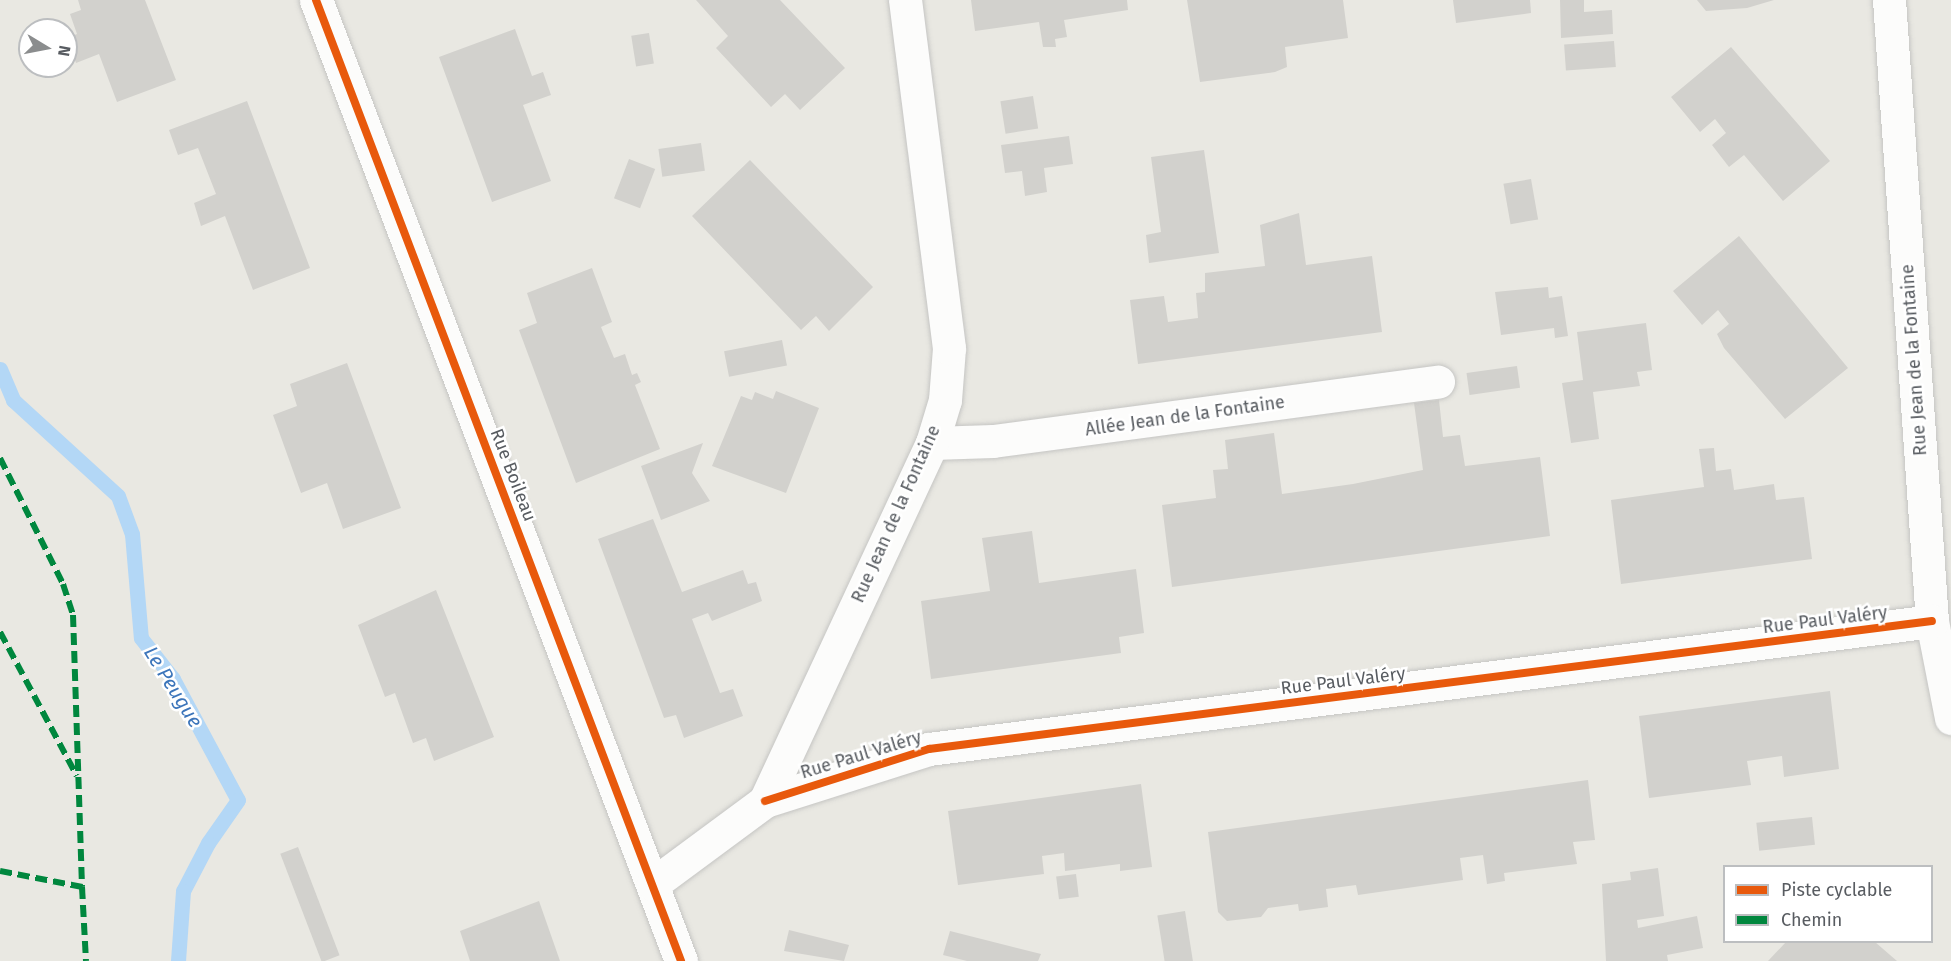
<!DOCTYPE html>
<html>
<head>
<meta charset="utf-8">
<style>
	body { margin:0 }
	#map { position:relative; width:1951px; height:961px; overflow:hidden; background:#e9e8e2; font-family:"Fira Sans",sans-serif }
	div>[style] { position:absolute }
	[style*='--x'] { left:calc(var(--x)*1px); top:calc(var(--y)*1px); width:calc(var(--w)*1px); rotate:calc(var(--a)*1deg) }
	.stream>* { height:15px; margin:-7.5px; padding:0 7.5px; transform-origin:7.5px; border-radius:7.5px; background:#b3d7f6 }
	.building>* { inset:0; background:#d2d1cd; transform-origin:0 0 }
	.roads { filter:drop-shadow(0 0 2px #c5c5c3) drop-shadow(0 0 2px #c5c5c3) }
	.street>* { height:33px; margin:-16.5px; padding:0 16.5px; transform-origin:16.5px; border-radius:16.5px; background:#fcfcfb }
	.quiet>* { height:6px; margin-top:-3px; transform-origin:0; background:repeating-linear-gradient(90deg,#00873e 0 12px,transparent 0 18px) }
	.cycleway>* { height:8px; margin:-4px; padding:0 4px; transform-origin:4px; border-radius:4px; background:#e8590c }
	span { translate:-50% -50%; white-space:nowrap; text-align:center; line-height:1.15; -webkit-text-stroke:5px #fff; paint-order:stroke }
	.street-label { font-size:18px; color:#585c61 }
	.water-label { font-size:20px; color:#3c75ba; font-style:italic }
	.legend { position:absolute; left:1723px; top:865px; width:210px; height:78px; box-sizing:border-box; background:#fff; border:2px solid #bcbec0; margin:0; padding:8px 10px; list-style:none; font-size:18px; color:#585c61 }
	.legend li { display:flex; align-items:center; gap:12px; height:30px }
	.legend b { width:30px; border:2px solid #bcbec0 }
	.north { position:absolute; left:18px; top:18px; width:60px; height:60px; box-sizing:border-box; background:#fff; border:2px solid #bcbec0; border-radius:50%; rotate:100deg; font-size:16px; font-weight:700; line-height:24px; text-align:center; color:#585c61 }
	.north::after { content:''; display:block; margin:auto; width:21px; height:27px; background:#8b8d8e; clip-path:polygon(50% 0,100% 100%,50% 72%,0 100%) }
</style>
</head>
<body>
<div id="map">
	<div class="stream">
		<div style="--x:0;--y:369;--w:34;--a:67"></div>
		<div style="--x:13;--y:400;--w:142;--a:42.4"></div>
		<div style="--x:118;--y:496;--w:40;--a:69.8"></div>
		<div style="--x:132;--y:534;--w:104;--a:85.1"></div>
		<div style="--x:141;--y:638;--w:52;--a:52"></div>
		<div style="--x:173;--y:679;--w:137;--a:61.8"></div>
		<div style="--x:238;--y:800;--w:52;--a:124.9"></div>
		<div style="--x:208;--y:843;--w:54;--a:117.5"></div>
		<div style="--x:183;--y:891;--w:70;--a:94.1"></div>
	</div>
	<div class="building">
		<div style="clip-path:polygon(78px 0,145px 0,176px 80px,117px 102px,99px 54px,76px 63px,67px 38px,77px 34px,70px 14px,81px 10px)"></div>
		<div style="clip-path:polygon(696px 0,780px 0,845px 68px,800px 110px,785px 94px,771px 107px,716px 48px,728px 36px)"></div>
		<div style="clip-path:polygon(971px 0,1127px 0,1128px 10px,1064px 20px,1067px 37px,1055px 39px,1056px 47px,1043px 47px,1039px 22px,975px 31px)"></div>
		<div style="clip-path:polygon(1187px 0,1343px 0,1348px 38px,1285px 47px,1287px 67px,1275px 72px,1200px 82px)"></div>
		<div style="clip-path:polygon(1453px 0,1530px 0,1531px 13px,1456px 23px)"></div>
		<div style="clip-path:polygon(1560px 0,1584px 0,1584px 12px,1612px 10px,1613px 34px,1561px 38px)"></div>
		<div style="clip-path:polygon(1697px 0,1774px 0,1747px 8px,1706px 11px)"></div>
		<div style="clip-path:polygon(515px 29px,532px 76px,543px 72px,551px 95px,523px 105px,551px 181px,492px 202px,439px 57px)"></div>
		<div style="left:649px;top:33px;width:31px;height:18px;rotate:81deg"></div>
		<div style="left:1614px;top:41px;width:26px;height:50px;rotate:86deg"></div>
		<div style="clip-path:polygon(1731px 47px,1830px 161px,1783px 201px,1744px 155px,1729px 167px,1712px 145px,1726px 133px,1715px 119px,1700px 132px,1671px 97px)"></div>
		<div style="left:1033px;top:96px;width:33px;height:33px;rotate:81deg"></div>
		<div style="clip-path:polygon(247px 101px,310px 268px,253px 290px,225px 216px,201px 226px,194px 203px,216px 194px,198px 148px,178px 155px,169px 130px)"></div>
		<div style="clip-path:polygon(1069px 136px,1073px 164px,1044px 168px,1047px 192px,1025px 196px,1022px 171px,1005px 173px,1001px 145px)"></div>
		<div style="left:701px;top:143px;width:28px;height:43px;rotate:82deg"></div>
		<div style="clip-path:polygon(1204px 150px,1219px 253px,1149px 263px,1146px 235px,1161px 232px,1151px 157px)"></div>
		<div style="left:629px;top:159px;width:28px;height:42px;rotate:21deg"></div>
		<div style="clip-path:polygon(750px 160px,873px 287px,829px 331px,816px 316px,801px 330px,692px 216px)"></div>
		<div style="left:1531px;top:179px;width:41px;height:28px;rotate:80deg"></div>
		<div style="clip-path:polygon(1299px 213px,1306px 265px,1372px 256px,1382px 332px,1138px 364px,1130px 300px,1164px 296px,1168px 322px,1198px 318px,1196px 293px,1205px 292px,1205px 273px,1265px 266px,1260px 225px)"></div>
		<div style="clip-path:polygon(1739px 236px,1848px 368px,1785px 419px,1724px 348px,1717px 334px,1729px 324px,1718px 310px,1702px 325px,1673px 291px)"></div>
		<div style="clip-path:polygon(592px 268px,612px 322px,601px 327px,614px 358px,625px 354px,632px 375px,637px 373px,641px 382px,635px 385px,660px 449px,576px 483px,519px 330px,537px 323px,527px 293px)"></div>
		<div style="clip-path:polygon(1548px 287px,1549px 298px,1562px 296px,1568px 336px,1555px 338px,1554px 328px,1501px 335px,1495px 292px)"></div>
		<div style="clip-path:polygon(1646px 323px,1652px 370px,1637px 372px,1640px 386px,1593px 392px,1599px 439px,1571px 443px,1562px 383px,1583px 380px,1577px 332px)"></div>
		<div style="left:782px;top:340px;width:26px;height:59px;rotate:79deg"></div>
		<div style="clip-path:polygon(347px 363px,401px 508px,343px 529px,327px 483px,301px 493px,273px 415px,297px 406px,290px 384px)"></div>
		<div style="left:1517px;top:366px;width:22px;height:51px;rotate:82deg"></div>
		<div style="clip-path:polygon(776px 391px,819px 408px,786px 493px,712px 466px,741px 396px,752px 400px,755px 392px,773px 399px)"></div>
		<div style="clip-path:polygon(1439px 400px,1443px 437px,1460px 435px,1465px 466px,1540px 457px,1550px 536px,1172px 587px,1162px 505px,1216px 498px,1213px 470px,1228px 469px,1225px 440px,1274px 433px,1282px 494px,1353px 484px,1423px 470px,1414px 403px)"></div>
		<div style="clip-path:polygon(703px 443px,692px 473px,710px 501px,661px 520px,641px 466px)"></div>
		<div style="clip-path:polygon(1714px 448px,1716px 471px,1731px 469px,1734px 490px,1774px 484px,1776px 500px,1804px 497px,1812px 559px,1621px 584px,1611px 500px,1704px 487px,1699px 449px)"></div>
		<div style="clip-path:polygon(653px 519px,682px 592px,743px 570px,748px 584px,756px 582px,762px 601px,712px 621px,708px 613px,692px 619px,720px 693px,733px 689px,743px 716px,684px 738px,676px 715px,664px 718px,598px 539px)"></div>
		<div style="clip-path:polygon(1032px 531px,1039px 583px,1136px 569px,1144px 633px,1119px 637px,1121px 653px,931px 679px,921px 601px,990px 591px,982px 538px)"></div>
		<div style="clip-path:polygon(436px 590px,494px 737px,434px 761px,426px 738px,413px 743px,395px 693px,385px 697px,358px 625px)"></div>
		<div style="clip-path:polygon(1830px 691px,1839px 769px,1784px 777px,1782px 756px,1747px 761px,1751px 785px,1649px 798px,1639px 716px)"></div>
		<div style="clip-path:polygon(1588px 780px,1595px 840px,1573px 842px,1577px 864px,1504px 873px,1505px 881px,1487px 884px,1483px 855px,1460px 858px,1463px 880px,1358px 895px,1356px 885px,1326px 889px,1328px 907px,1299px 911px,1298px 904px,1268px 908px,1261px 917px,1227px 921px,1218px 912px,1208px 832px)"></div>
		<div style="clip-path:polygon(1141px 784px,1152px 867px,1120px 871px,1120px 864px,1065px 871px,1064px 853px,1042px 856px,1044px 874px,958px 885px,948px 811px)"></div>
		<div style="left:1812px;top:817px;width:28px;height:56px;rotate:84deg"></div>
		<div style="left:298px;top:847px;width:116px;height:19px;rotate:69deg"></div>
		<div style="clip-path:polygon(1658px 868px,1664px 916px,1637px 920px,1638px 928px,1697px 916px,1703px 948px,1667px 955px,1668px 961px,1606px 961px,1602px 884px,1631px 880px,1630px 872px)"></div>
		<div style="left:1076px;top:874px;width:23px;height:20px;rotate:83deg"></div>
		<div style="clip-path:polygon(539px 901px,560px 961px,470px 961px,460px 931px)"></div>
		<div style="left:1185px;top:911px;width:51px;height:28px;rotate:81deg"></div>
		<div style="clip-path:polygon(789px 930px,849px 945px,844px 961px,784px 951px)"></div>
		<div style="clip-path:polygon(950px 931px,1041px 954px,1038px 961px,967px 961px,943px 955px)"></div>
		<div style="clip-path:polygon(1786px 942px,1875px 942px,1897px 961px,1768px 961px)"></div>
	</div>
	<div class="roads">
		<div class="street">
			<div style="--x:316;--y:0;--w:1028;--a:69.2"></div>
			<div style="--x:1889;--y:0;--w:622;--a:86.04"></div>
			<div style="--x:1932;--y:621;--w:99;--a:78.9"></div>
			<div style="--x:932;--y:443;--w:61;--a:-1.9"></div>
			<div style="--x:993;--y:441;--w:449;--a:-7.6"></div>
			<div style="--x:765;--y:801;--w:172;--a:-17.6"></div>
			<div style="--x:929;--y:749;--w:1011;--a:-7.27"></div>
			<div style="--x:653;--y:884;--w:139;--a:-36.5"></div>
			<div style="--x:765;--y:801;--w:395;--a:-65"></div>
			<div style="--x:932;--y:443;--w:45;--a:-73.2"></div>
			<div style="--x:945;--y:400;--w:52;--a:-85.6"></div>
			<div style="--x:949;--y:348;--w:351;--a:-97.2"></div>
		</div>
	</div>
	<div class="quiet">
		<div style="--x:0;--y:458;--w:141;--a:63.4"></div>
		<div style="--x:63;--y:584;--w:33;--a:72"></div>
		<div style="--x:73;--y:615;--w:272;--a:88.1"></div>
		<div style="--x:0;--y:632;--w:163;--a:61.9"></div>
		<div style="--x:0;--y:871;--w:84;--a:11"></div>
		<div style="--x:82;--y:887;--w:74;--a:86.9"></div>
	</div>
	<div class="cycleway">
		<div style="--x:316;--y:0;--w:1028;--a:69.2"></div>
		<div style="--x:765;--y:801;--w:172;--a:-17.6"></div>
		<div style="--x:929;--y:749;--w:1011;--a:-7.27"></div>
	</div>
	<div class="street-label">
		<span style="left:1914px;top:360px;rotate:-94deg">Rue Jean de la Fontaine</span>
		<span style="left:1185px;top:416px;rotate:-8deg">Allée Jean de la Fontaine</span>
		<span style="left:513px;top:475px;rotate:69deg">Rue Boileau</span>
		<span style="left:896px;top:514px;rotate:-66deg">Rue Jean de la Fontaine</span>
		<span style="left:1825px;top:620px;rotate:-7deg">Rue Paul Valéry</span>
		<span style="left:1343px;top:681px;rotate:-7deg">Rue Paul Valéry</span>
		<span style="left:861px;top:755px;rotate:-17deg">Rue Paul Valéry</span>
	</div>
	<div class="water-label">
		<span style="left:173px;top:687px;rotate:58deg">Le Peugue</span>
	</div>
	<ul class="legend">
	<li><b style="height:8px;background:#e8590c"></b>Piste cyclable</li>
	<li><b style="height:8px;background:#00873e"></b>Chemin</li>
	</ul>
	<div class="north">N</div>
</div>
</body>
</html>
